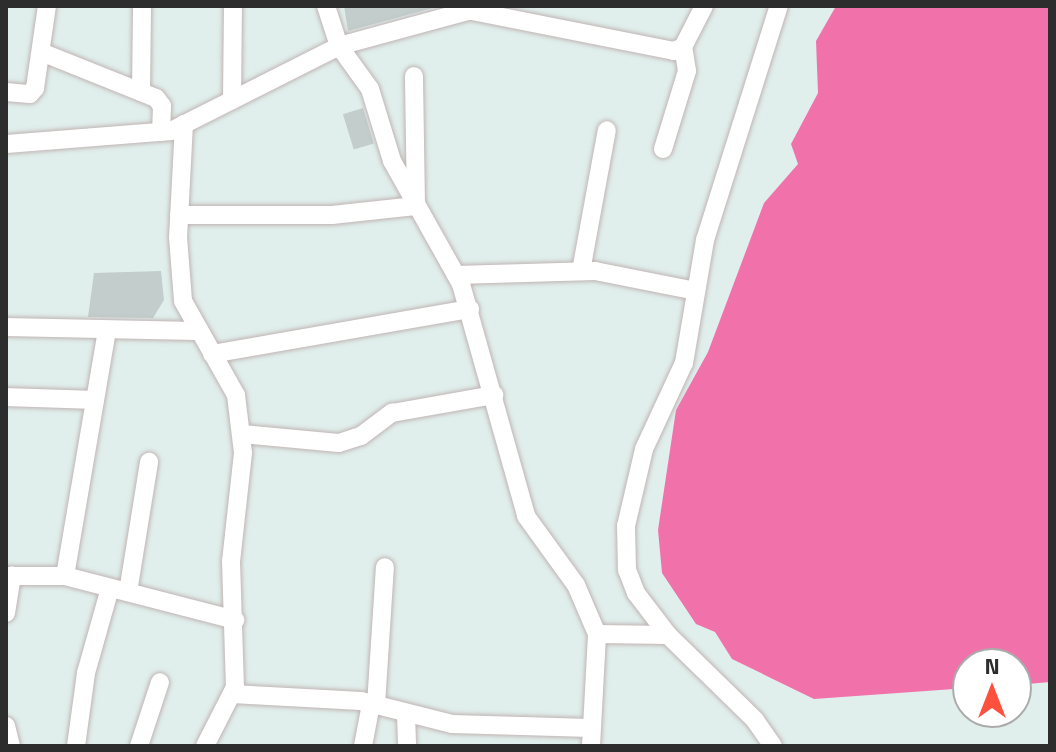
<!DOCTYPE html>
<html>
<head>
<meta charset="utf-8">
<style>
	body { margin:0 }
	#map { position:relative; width:1056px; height:752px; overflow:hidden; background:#e0efec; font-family:"Titillium Web",sans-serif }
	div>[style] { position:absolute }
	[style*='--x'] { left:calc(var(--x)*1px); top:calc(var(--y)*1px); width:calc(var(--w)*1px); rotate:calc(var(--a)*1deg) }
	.water>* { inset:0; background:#f172ab }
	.building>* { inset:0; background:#c2cdcc; transform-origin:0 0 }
	.roads { filter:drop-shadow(0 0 2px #c0b4b3) drop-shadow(0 0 2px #c0b4b3) }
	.minor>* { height:18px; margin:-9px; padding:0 9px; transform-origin:9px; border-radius:9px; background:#fff }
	span { translate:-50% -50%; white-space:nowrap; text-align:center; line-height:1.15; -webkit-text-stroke:6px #fff; paint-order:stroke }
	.frame { position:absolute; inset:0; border:8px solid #2d2d2d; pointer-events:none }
	.north { position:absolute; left:952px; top:648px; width:80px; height:80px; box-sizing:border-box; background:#fff; border:2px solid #ababab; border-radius:50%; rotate:0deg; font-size:22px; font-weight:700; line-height:32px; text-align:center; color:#2d2d2d }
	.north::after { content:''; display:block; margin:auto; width:28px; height:36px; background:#fd513e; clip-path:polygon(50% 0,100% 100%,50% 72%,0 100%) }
</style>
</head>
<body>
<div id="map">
	<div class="water">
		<div style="clip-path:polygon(836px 6px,1050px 6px,1050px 682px,1016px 685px,1016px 664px,968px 664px,968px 688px,814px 699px,732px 659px,715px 632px,696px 624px,662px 573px,658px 530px,676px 410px,708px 352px,764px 203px,798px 164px,791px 144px,818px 93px,816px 41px)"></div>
	</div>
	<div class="building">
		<div style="clip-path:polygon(344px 6px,440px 6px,348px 31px)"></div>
		<div style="left:363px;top:108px;width:37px;height:21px;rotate:73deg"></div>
		<div style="clip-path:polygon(161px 271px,164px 300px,153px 318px,88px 317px,94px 273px)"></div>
	</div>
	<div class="roads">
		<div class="minor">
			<div style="--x:326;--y:6;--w:42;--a:72"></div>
			<div style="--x:339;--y:46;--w:53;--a:54.2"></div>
			<div style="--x:370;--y:89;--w:75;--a:73"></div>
			<div style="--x:392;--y:161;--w:141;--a:60.7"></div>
			<div style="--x:461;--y:284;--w:241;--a:74.3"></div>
			<div style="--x:526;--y:516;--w:85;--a:54.1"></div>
			<div style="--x:576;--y:585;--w:53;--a:66.8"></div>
			<div style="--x:597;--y:634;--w:71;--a:0.8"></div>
			<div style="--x:472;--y:11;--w:206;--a:11.2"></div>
			<div style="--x:674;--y:51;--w:10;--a:-24"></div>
			<div style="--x:683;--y:47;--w:46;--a:-62.9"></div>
			<div style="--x:41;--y:52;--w:124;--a:21.8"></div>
			<div style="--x:156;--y:98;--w:10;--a:53"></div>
			<div style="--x:162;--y:106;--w:26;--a:92"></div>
			<div style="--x:6;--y:92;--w:24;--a:5"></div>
			<div style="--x:30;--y:94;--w:8;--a:-50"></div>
			<div style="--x:35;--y:88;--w:83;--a:-81.7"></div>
			<div style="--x:141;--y:92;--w:86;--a:-89.3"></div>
			<div style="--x:232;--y:100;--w:94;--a:-89.4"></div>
			<div style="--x:184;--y:124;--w:113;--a:93"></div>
			<div style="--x:178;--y:237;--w:64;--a:85.5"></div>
			<div style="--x:183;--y:301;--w:108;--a:60.6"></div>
			<div style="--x:236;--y:395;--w:58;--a:83.1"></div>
			<div style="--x:243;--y:453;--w:109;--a:96.3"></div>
			<div style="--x:231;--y:561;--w:126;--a:88.2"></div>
			<div style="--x:235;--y:687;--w:66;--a:117"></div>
			<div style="--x:6;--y:144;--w:166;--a:-4.5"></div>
			<div style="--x:171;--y:131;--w:188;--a:-26.8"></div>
			<div style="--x:339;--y:46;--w:152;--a:-15.2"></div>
			<div style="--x:663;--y:149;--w:82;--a:-72.9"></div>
			<div style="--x:687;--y:71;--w:24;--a:-99"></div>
			<div style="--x:179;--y:215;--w:153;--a:0"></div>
			<div style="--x:332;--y:215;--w:84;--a:-6.1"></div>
			<div style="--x:416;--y:206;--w:130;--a:-90.9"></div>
			<div style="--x:581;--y:271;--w:143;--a:-79.6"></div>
			<div style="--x:456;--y:275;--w:139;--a:-1.6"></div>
			<div style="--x:595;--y:271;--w:103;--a:11.2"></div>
			<div style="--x:6;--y:327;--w:190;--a:1.2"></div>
			<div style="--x:212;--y:354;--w:262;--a:-9.9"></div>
			<div style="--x:6;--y:397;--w:89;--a:1.9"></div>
			<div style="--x:242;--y:434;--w:97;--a:5.3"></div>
			<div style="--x:339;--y:443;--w:23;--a:-18"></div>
			<div style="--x:361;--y:436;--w:39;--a:-37"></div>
			<div style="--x:392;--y:413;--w:104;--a:-10"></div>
			<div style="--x:6;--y:576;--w:59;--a:0"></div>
			<div style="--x:65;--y:576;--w:176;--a:14.5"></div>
			<div style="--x:65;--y:576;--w:250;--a:-80.3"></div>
			<div style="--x:128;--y:592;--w:132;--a:-80.8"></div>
			<div style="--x:6;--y:613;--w:38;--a:-81"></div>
			<div style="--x:232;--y:694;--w:129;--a:3.1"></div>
			<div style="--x:361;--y:701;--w:94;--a:14.2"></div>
			<div style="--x:452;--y:724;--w:139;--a:1.6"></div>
			<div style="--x:376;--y:705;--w:138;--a:-86.3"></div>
			<div style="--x:406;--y:714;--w:32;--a:88"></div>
			<div style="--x:6;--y:726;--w:21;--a:76"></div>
			<div style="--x:76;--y:746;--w:74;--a:-82.2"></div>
			<div style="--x:86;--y:673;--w:88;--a:-74.2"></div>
			<div style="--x:139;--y:746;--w:67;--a:-71.8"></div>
			<div style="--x:363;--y:746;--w:43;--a:-79.2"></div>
			<div style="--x:591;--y:746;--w:112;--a:-86.9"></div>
			<div style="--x:773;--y:746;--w:32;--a:-125"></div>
			<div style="--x:755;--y:720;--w:122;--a:-135.7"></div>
			<div style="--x:668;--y:635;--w:53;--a:-127.3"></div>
			<div style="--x:636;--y:593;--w:25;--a:-111"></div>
			<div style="--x:627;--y:570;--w:44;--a:-91.3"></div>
			<div style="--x:626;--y:526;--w:79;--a:-76.8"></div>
			<div style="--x:644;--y:449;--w:95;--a:-65.1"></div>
			<div style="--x:684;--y:363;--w:125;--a:-80.3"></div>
			<div style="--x:705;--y:240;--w:245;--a:-72.5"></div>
		</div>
	</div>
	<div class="frame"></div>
	<div class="north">N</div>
</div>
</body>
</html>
